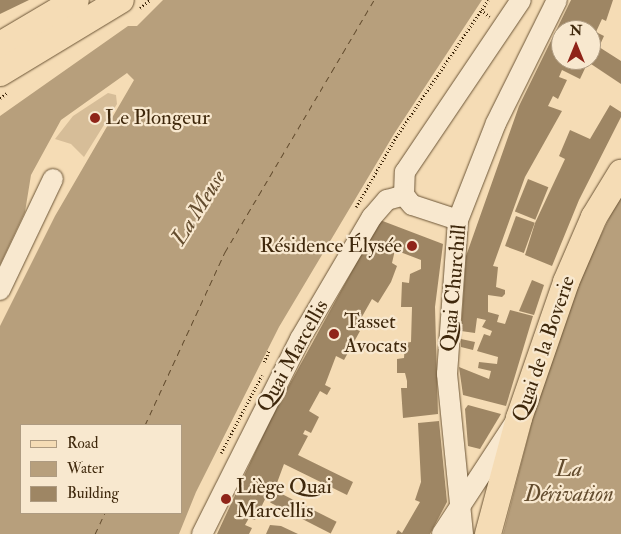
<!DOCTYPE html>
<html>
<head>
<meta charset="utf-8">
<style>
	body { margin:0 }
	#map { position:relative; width:621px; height:534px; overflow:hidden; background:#f5dcb5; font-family:"IM FELL Double Pica",serif }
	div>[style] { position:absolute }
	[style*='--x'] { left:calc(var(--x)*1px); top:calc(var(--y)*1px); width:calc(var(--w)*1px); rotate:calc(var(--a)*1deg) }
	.green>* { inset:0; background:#d6bd98 }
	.water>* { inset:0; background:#b79f7c }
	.ferry>* { height:1px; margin-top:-0.5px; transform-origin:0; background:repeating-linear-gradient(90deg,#634c2e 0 6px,transparent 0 11px) }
	.building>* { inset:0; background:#9e8664; transform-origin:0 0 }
	.path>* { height:2.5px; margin-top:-1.25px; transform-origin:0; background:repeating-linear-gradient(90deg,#3f280c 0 1px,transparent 0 3.5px) }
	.roads { filter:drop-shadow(0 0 1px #6c5536) drop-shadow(0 0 1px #6c5536) }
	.minor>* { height:20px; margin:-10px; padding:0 10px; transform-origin:10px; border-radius:10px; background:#f8e8cf }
	.major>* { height:26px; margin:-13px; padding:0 13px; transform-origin:13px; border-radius:13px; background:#f5dcb5 }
	.dots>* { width:14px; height:14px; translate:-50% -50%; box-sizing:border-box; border:2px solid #f8e8cf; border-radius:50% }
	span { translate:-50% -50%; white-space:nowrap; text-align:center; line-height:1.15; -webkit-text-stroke:4.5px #f8e8cf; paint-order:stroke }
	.poi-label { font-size:21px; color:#3f280c }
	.left { translate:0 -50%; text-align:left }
	.right { translate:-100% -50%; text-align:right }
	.street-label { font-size:21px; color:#3f280c }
	.water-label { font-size:22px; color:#634c2e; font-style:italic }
	.legend { position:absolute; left:20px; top:424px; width:162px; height:90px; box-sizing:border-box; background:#f8e8cf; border:1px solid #ae9b81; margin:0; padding:6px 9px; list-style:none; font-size:15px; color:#3f280c }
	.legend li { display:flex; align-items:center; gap:10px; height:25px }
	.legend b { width:25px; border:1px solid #ae9b81 }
	.north { position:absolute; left:551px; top:20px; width:50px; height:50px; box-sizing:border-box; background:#f8e8cf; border:1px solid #ae9b81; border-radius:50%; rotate:0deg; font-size:14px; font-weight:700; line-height:20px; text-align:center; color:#3f280c }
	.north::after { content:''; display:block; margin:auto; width:18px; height:22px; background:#8f2418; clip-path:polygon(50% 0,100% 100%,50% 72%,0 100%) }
</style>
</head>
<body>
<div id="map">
	<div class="green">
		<div style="clip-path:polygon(108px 93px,116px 95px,117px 104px,84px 157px,71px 144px,55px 139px,73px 116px)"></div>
	</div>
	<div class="water">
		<div style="clip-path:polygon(evenodd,163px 0,482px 0,394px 134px,279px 327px,196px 492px,179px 534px,0 534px,0 326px,55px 216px,134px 80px,127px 73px,61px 120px,31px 175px,25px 212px,0 265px,0 116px,128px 26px,137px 26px,163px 0,21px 425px,181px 425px,181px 513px,21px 513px,21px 425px)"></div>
		<div style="clip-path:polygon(621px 193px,621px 534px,503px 534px,536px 406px,580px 279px)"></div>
	</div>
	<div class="ferry">
		<div style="--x:145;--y:425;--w:191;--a:-65.2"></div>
		<div style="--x:225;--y:252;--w:293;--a:-59.4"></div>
		<div style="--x:95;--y:534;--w:23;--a:-65"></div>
	</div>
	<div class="building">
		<div style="clip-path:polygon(0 0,29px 0,0 14px)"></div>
		<div style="clip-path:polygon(evenodd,571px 0,613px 0,606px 21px,602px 19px,596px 32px,604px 36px,599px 47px,621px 61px,621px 84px,588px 62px,580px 79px,562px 70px,559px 77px,567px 80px,558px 99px,553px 96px,548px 106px,562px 111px,525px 177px,493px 266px,498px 267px,496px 287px,505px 290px,505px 294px,502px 297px,488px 295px,488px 312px,499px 315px,497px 322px,505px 324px,510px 310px,533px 316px,506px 406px,463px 395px,459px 367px,489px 379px,491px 371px,478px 368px,479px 362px,497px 364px,498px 357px,477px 351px,484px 334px,490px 336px,492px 331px,482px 327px,486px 320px,477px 318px,475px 333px,461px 331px,466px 256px,519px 106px,571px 0,561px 30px,591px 30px,591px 60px,561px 60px,561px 30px)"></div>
		<div style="clip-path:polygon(610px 105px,621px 112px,621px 117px,579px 200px,552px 266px,525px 255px,535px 223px,565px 159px,559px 156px,570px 130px,590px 139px)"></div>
		<div style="left:528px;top:179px;width:22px;height:35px;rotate:22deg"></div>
		<div style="left:516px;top:216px;width:20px;height:32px;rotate:20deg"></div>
		<div style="clip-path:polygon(380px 220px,443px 244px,435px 307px,438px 414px,403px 418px,401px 388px,407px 388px,407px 381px,405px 373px,397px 373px,397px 359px,404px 358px,405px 343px,411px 342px,412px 307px,401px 307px,402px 282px,409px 283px,410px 274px,421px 269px,421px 260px,395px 250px,392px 263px,397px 266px,391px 282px,378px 303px,372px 299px,355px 329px,360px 331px,344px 360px,336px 356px,325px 385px,331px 388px,327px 395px,320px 391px,309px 411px,319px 417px,311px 433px,305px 430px,303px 434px,308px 436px,298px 455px,353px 482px,347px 495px,284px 464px,274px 491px,264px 485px,262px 490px,268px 493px,255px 520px,249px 518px,245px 525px,252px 528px,249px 534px,217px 534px,271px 418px)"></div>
		<div style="clip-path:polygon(532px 280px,544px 285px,534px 315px,519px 311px)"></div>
		<div style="clip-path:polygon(461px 339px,475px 342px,473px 350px,461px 347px)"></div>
		<div style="clip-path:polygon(468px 405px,501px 414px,480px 449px,468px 446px,465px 409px)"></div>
		<div style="clip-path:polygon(439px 421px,447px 502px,430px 534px,396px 534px,398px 530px,402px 533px,420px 502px,415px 500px,421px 482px,418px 423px)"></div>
		<div style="left:276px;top:491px;width:68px;height:13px;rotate:27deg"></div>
		<div style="clip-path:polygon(270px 525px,281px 526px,298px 534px,266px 534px)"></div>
	</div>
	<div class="path">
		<div style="--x:140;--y:8;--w:13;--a:-39"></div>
		<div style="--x:481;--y:10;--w:11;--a:38"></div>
		<div style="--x:0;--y:98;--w:9;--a:-36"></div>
		<div style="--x:356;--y:207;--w:81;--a:-60.3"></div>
		<div style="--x:396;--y:137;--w:165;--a:-56.1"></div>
		<div style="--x:264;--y:362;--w:13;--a:-67"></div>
		<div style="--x:221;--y:453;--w:88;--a:-62.3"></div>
	</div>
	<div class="roads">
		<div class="minor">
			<div style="--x:458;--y:220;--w:48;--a:-161.9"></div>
			<div style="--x:412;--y:205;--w:13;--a:-129"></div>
			<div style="--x:404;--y:195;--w:23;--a:-88"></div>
			<div style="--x:405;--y:172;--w:207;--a:-56"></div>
			<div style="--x:0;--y:290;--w:123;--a:-64.5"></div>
			<div style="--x:202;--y:534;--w:218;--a:-63.3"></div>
			<div style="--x:300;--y:339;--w:142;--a:-59.5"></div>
			<div style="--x:372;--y:217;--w:23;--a:-49"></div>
			<div style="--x:387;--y:200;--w:18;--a:-16"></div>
			<div style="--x:442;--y:534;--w:135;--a:-56.8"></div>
			<div style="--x:463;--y:534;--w:161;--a:-95.7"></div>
			<div style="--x:447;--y:374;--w:154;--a:-85.9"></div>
			<div style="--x:458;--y:220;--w:104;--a:-68.6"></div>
			<div style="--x:496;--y:123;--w:137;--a:-63.6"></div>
		</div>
		<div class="major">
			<div style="--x:0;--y:45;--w:88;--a:-30.6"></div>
			<div style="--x:0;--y:73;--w:141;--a:-31.1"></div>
			<div style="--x:488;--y:534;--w:120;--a:-75"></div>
			<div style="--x:519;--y:418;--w:144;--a:-70.9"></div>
			<div style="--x:566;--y:282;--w:71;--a:-66.7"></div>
			<div style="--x:594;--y:217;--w:52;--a:-58.5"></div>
		</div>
	</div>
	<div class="dots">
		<div style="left:95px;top:118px;background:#8f2418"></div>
		<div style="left:412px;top:246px;background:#8f2418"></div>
		<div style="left:334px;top:334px;background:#8f2418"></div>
		<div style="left:226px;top:499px;background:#8f2418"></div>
	</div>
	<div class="poi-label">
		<span class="left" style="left:105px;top:118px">Le Plongeur</span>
		<span class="right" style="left:402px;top:246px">Résidence Élysée</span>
		<span class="left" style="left:344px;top:334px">Tasset<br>Avocats</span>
		<span class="left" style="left:236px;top:499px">Liège Quai<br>Marcellis</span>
	</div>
	<div class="street-label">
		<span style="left:454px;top:288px;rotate:-85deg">Quai Churchill</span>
		<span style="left:544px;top:349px;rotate:-71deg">Quai de la Boverie</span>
		<span style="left:293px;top:356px;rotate:-61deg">Quai Marcellis</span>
	</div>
	<div class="water-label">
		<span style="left:199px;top:208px;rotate:-58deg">La Meuse</span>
		<span style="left:569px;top:482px">La<br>Dérivation</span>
	</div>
	<ul class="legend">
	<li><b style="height:6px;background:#f5dcb5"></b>Road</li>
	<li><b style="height:14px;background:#b79f7c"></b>Water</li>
	<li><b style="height:14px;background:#9e8664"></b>Building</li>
	</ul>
	<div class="north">N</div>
</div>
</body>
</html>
